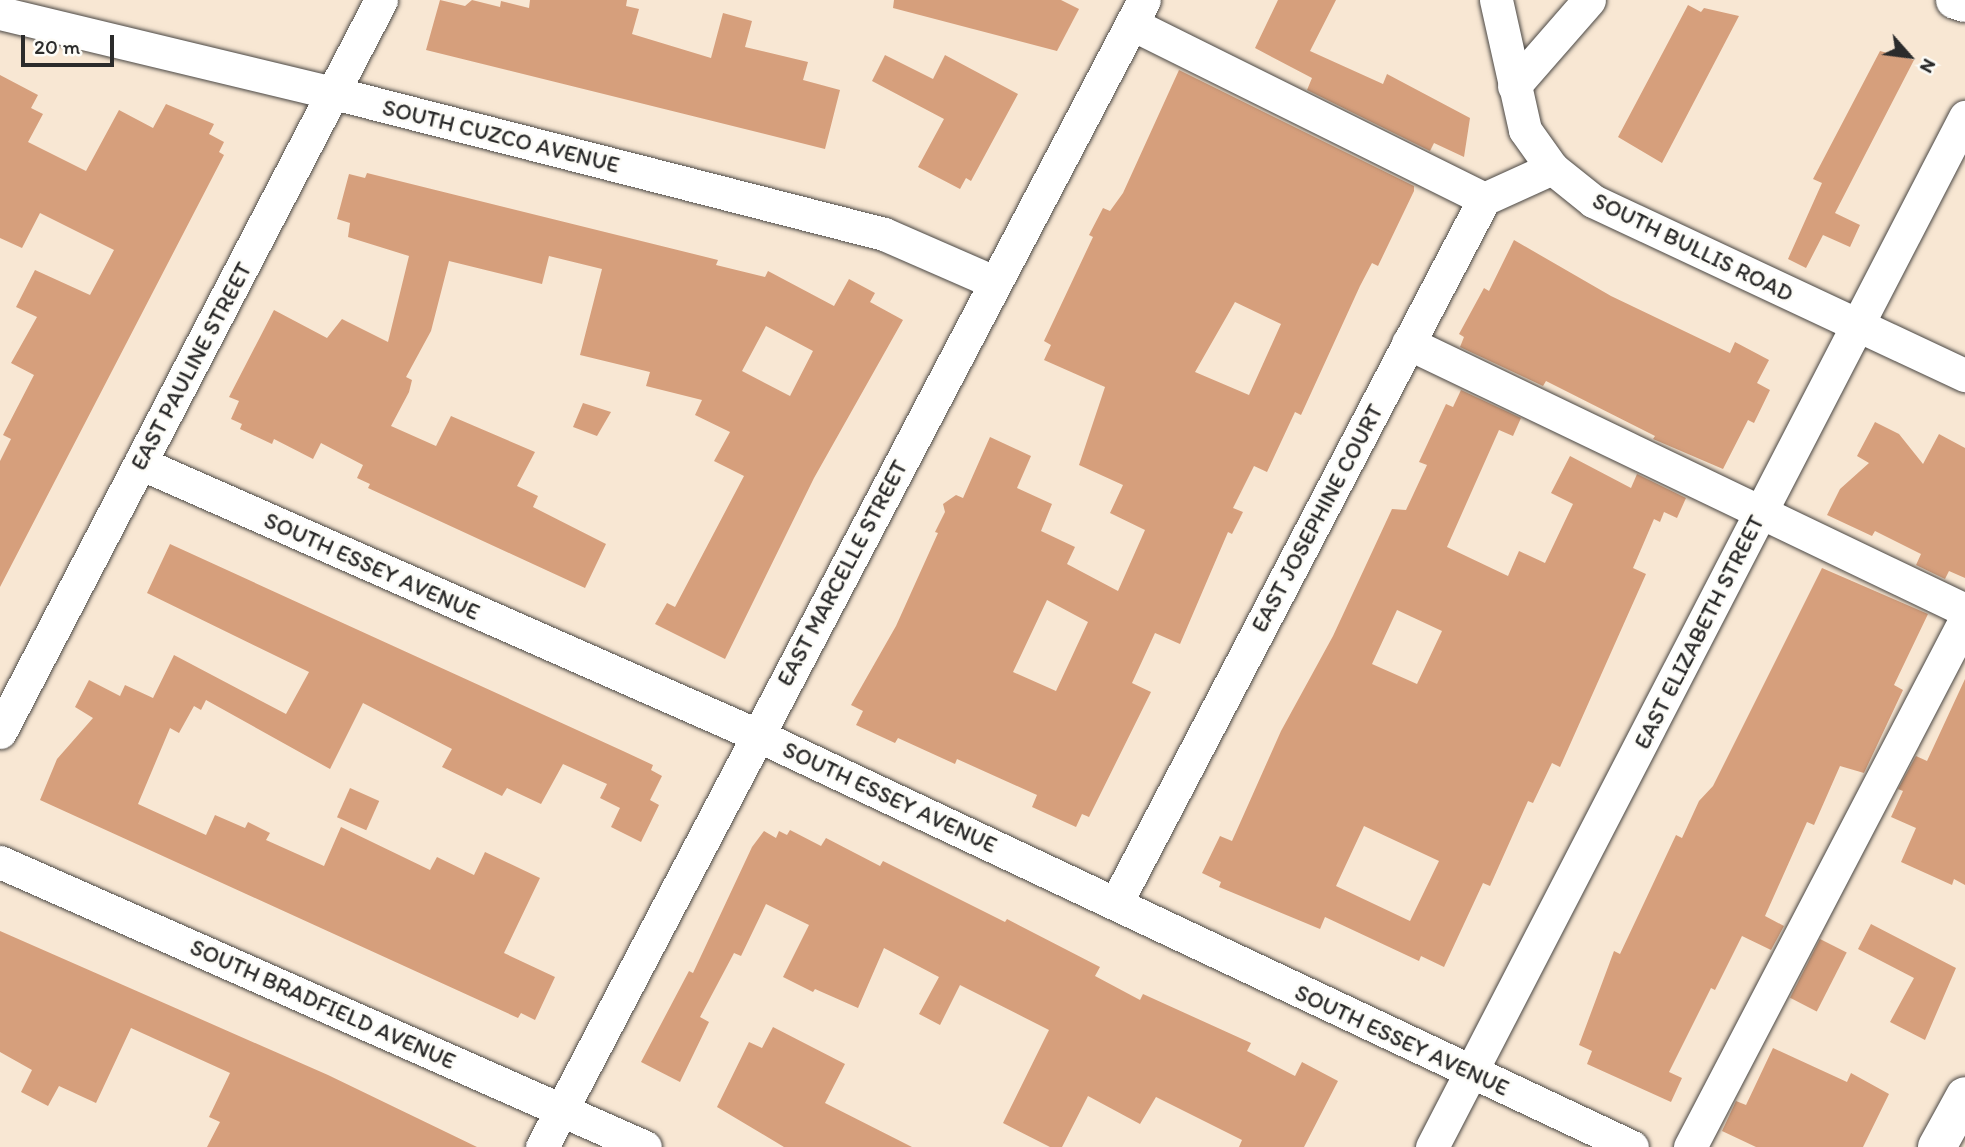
<!DOCTYPE html>
<html>
<head>
<meta charset="utf-8">
<style>
	body { margin:0 }
	#map { position:relative; width:1965px; height:1147px; overflow:hidden; background:#f8e7d3; font-family:Itim,sans-serif }
	div>[style] { position:absolute }
	[style*='--x'] { left:calc(var(--x)*1px); top:calc(var(--y)*1px); width:calc(var(--w)*1px); rotate:calc(var(--a)*1deg) }
	.building>* { inset:0; background:#d69f7c; transform-origin:0 0 }
	.roads { filter:drop-shadow(0 0 2px #4a4744) drop-shadow(0 0 2px #4a4744) }
	.minor>* { height:33px; margin:-16.5px; padding:0 16.5px; transform-origin:16.5px; border-radius:16.5px; background:#fff }
	.major>* { height:38px; margin:-19px; padding:0 19px; transform-origin:19px; border-radius:19px; background:#fff }
	span { translate:-50% -50%; white-space:nowrap; text-align:center; line-height:1.15; -webkit-text-stroke:5px #fdfcf7; paint-order:stroke }
	.street-label { font-size:23px; color:#2b2b2b }
	.north { position:absolute; left:1874px; top:21px; width:70px; height:70px; -webkit-text-stroke:5px #fdfcf7; paint-order:stroke; rotate:118deg; font-size:19px; font-weight:700; line-height:28px; text-align:center; color:#2b2b2b }
	.north::after { content:''; display:block; margin:auto; width:24px; height:32px; background:#2b2b2b; clip-path:polygon(50% 0,100% 100%,50% 72%,0 100%) }
	.scale { position:absolute; left:21px; top:35px; width:93px; height:32px; box-sizing:border-box; border:4px solid #2b2b2b; border-top:0; padding-left:9px; font-size:21px; line-height:24px; white-space:nowrap; color:#2b2b2b; -webkit-text-stroke:5px #fdfcf7; paint-order:stroke }
</style>
</head>
<body>
<div id="map">
	<div class="building">
		<div style="clip-path:polygon(440px 0,465px 6px,472px 0,500px 7px,501px 1px,529px 8px,530px 0,627px 0,626px 6px,639px 9px,632px 34px,711px 58px,723px 13px,752px 21px,745px 47px,808px 62px,803px 80px,840px 90px,825px 149px,426px 50px)"></div>
		<div style="clip-path:polygon(894px 0,1061px 0,1079px 9px,1057px 51px,893px 8px)"></div>
		<div style="clip-path:polygon(1278px 0,1336px 0,1310px 51px,1383px 84px,1387px 74px,1470px 118px,1464px 157px,1434px 143px,1430px 151px,1307px 90px,1312px 78px,1255px 48px)"></div>
		<div style="clip-path:polygon(1688px 5px,1701px 12px,1704px 8px,1739px 16px,1662px 163px,1618px 137px)"></div>
		<div style="clip-path:polygon(1880px 51px,1914px 60px,1835px 213px,1860px 225px,1850px 247px,1823px 235px,1806px 268px,1788px 259px,1822px 183px,1813px 179px)"></div>
		<div style="clip-path:polygon(885px 55px,933px 79px,945px 55px,1018px 94px,971px 181px,966px 178px,960px 189px,918px 167px,944px 119px,872px 81px)"></div>
		<div style="clip-path:polygon(evenodd,1179px 70px,1414px 186px,1414px 191px,1378px 266px,1372px 263px,1360px 286px,1301px 415px,1295px 412px,1267px 472px,1254px 466px,1233px 508px,1243px 512px,1232px 534px,1228px 532px,1180px 644px,1155px 633px,1132px 683px,1151px 692px,1089px 817px,1082px 814px,1076px 827px,1032px 807px,1037px 795px,957px 759px,955px 764px,898px 738px,895px 743px,856px 725px,863px 711px,851px 705px,896px 626px,938px 533px,935px 532px,945px 512px,943px 504px,956px 495px,963px 498px,990px 437px,1031px 456px,1017px 488px,1052px 504px,1041px 531px,1075px 547px,1067px 564px,1118px 591px,1145px 530px,1110px 513px,1123px 485px,1079px 465px,1105px 387px,1044px 360px,1051px 345px,1044px 341px,1093px 237px,1089px 235px,1103px 208px,1110px 211px,1123px 193px,1179px 70px,1235px 302px,1281px 324px,1249px 395px,1195px 372px,1235px 302px,1179px 70px,1047px 600px,1088px 622px,1056px 691px,1013px 672px,1047px 600px)"></div>
		<div style="clip-path:polygon(0 75px,38px 95px,31px 108px,43px 114px,28px 142px,86px 171px,119px 110px,153px 128px,166px 104px,214px 124px,209px 134px,224px 142px,219px 152px,224px 155px,0 587px,0 461px,11px 439px,3px 435px,34px 375px,11px 363px,37px 317px,16px 307px,35px 270px,90px 295px,114px 250px,40px 213px,22px 248px,0 238px)"></div>
		<div style="clip-path:polygon(evenodd,367px 173px,718px 260px,716px 265px,765px 277px,768px 271px,834px 306px,849px 279px,875px 293px,870px 302px,903px 320px,814px 478px,725px 659px,655px 624px,667px 603px,675px 607px,744px 476px,714px 461px,730px 432px,695px 415px,702px 400px,646px 386px,650px 372px,580px 355px,602px 269px,549px 256px,542px 284px,449px 261px,431px 331px,406px 377px,412px 380px,409px 392px,391px 426px,436px 446px,451px 416px,535px 452px,517px 486px,538px 496px,533px 507px,606px 544px,585px 588px,368px 488px,370px 484px,357px 478px,363px 465px,321px 443px,313px 459px,274px 439px,272px 444px,240px 429px,242px 424px,231px 419px,239px 401px,229px 397px,274px 310px,327px 338px,342px 319px,388px 342px,409px 256px,348px 237px,350px 223px,337px 219px,349px 174px,365px 178px,367px 173px,766px 326px,813px 351px,790px 396px,742px 371px,766px 326px)"></div>
		<div style="clip-path:polygon(1514px 240px,1611px 296px,1730px 353px,1735px 342px,1769px 360px,1757px 383px,1770px 390px,1754px 423px,1748px 420px,1723px 469px,1653px 439px,1655px 436px,1546px 381px,1543px 386px,1460px 347px,1464px 337px,1459px 334px,1484px 288px,1489px 291px)"></div>
		<div style="clip-path:polygon(evenodd,1461px 390px,1521px 418px,1513px 436px,1499px 430px,1447px 547px,1508px 576px,1519px 551px,1545px 563px,1573px 504px,1551px 493px,1570px 456px,1631px 488px,1637px 474px,1686px 498px,1677px 518px,1664px 512px,1660px 522px,1654px 519px,1633px 568px,1646px 574px,1560px 767px,1552px 763px,1533px 803px,1528px 801px,1490px 886px,1483px 883px,1444px 967px,1421px 956px,1419px 961px,1325px 917px,1320px 929px,1219px 887px,1221px 882px,1202px 873px,1220px 836px,1232px 841px,1281px 731px,1333px 636px,1392px 509px,1406px 510px,1427px 465px,1419px 462px,1446px 404px,1453px 407px,1461px 390px,1397px 610px,1442px 631px,1417px 684px,1372px 664px,1397px 610px,1461px 390px,1364px 826px,1439px 861px,1410px 921px,1336px 886px,1364px 826px)"></div>
		<div style="clip-path:polygon(583px 403px,611px 412px,597px 436px,573px 427px)"></div>
		<div style="clip-path:polygon(1875px 422px,1899px 434px,1923px 464px,1939px 434px,1965px 448px,1965px 578px,1949px 571px,1945px 579px,1916px 565px,1921px 554px,1875px 531px,1872px 536px,1827px 515px,1840px 489px,1869px 463px,1857px 456px)"></div>
		<div style="clip-path:polygon(170px 544px,623px 751px,653px 765px,651px 770px,662px 776px,650px 800px,659px 805px,641px 842px,611px 827px,620px 808px,600px 798px,607px 784px,563px 764px,541px 804px,507px 788px,502px 796px,442px 767px,452px 749px,363px 703px,330px 769px,206px 700px,201px 710px,194px 706px,179px 733px,170px 728px,138px 804px,206px 835px,215px 815px,245px 828px,248px 822px,270px 833px,266px 840px,324px 866px,341px 827px,430px 870px,437px 857px,474px 875px,485px 852px,540px 878px,504px 953px,555px 977px,535px 1020px,521px 1013px,518px 1018px,40px 800px,57px 759px,93px 718px,75px 707px,89px 680px,120px 696px,125px 685px,153px 698px,174px 655px,286px 714px,309px 672px,147px 593px)"></div>
		<div style="clip-path:polygon(1822px 568px,1928px 614px,1894px 685px,1903px 690px,1864px 773px,1840px 766px,1814px 825px,1807px 822px,1765px 916px,1784px 926px,1771px 950px,1742px 936px,1715px 990px,1711px 988px,1669px 1072px,1682px 1078px,1671px 1102px,1587px 1064px,1592px 1051px,1579px 1045px,1614px 951px,1620px 954px,1676px 835px,1682px 838px,1699px 801px,1713px 786px)"></div>
		<div style="clip-path:polygon(1965px 679px,1965px 885px,1954px 879px,1952px 885px,1901px 862px,1916px 828px,1891px 817px,1903px 791px,1898px 789px,1916px 756px,1927px 761px)"></div>
		<div style="left:350px;top:788px;width:32px;height:32px;rotate:24deg"></div>
		<div style="clip-path:polygon(790px 830px,821px 846px,826px 838px,880px 866px,883px 861px,1005px 922px,1007px 919px,1100px 967px,1095px 976px,1140px 1000px,1143px 994px,1251px 1043px,1247px 1051px,1295px 1076px,1302px 1062px,1338px 1081px,1304px 1147px,1239px 1147px,1242px 1140px,1156px 1097px,1140px 1124px,1088px 1096px,1062px 1147px,1050px 1147px,1003px 1123px,1049px 1030px,960px 985px,940px 1025px,919px 1014px,939px 977px,884px 948px,858px 1008px,815px 989px,813px 992px,783px 977px,809px 925px,766px 904px,741px 956px,734px 953px,700px 1017px,709px 1022px,680px 1082px,641px 1062px,689px 971px,693px 973px,752px 847px,764px 831px,776px 838px,779px 831px,787px 835px)"></div>
		<div style="clip-path:polygon(1871px 924px,1956px 968px,1925px 1040px,1890px 1022px,1914px 978px,1858px 949px)"></div>
		<div style="clip-path:polygon(0 931px,328px 1075px,477px 1147px,207px 1147px,220px 1122px,209px 1117px,230px 1073px,131px 1028px,96px 1103px,59px 1086px,48px 1106px,21px 1092px,32px 1070px,0 1052px)"></div>
		<div style="left:1820px;top:939px;width:30px;height:66px;rotate:27deg"></div>
		<div style="clip-path:polygon(773px 1027px,845px 1064px,825px 1103px,912px 1147px,784px 1147px,717px 1107px,749px 1042px,762px 1048px)"></div>
		<div style="clip-path:polygon(1773px 1048px,1847px 1082px,1851px 1073px,1889px 1094px,1863px 1147px,1756px 1147px,1722px 1131px,1736px 1101px,1746px 1105px)"></div>
	</div>
	<div class="roads">
		<div class="minor">
			<div style="--x:1496;--y:0;--w:133;--a:77.4"></div>
			<div style="--x:1525;--y:130;--w:47;--a:54.6"></div>
			<div style="--x:1552;--y:168;--w:53;--a:38.8"></div>
			<div style="--x:1593;--y:201;--w:411;--a:25.1"></div>
			<div style="--x:0;--y:13;--w:343;--a:13.5"></div>
			<div style="--x:334;--y:93;--w:568;--a:14.38"></div>
			<div style="--x:884;--y:234;--w:120;--a:23.6"></div>
			<div style="--x:1132;--y:24;--w:393;--a:26.4"></div>
			<div style="--x:1514;--y:86;--w:114;--a:-48.9"></div>
			<div style="--x:1408;--y:343;--w:618;--a:25.61"></div>
			<div style="--x:140;--y:463;--w:674;--a:23.79"></div>
			<div style="--x:757;--y:735;--w:967;--a:25.21"></div>
			<div style="--x:0;--y:732;--w:825;--a:-62.5"></div>
			<div style="--x:0;--y:862;--w:705;--a:23.84"></div>
			<div style="--x:1116;--y:903;--w:794;--a:-62.4"></div>
			<div style="--x:1484;--y:199;--w:75;--a:-24.5"></div>
			<div style="--x:542;--y:1147;--w:1295;--a:-62.31"></div>
			<div style="--x:1432;--y:1147;--w:1160;--a:-62.64"></div>
			<div style="--x:1690;--y:1147;--w:594;--a:-62.44"></div>
		</div>
		<div class="major">
			<div style="--x:1955;--y:0;--w:10;--a:17"></div>
			<div style="--x:1937;--y:1147;--w:58;--a:-61.2"></div>
		</div>
	</div>
	<div class="street-label">
		<span style="left:501px;top:136px;rotate:14deg">SOUTH CUZCO AVENUE</span>
		<span style="left:1693px;top:247px;rotate:26deg">SOUTH BULLIS ROAD</span>
		<span style="left:191px;top:366px;rotate:-62deg">EAST PAULINE STREET</span>
		<span style="left:1317px;top:518px;rotate:-62deg">EAST JOSEPHINE COURT</span>
		<span style="left:372px;top:566px;rotate:24deg">SOUTH ESSEY AVENUE</span>
		<span style="left:842px;top:573px;rotate:-62deg">EAST MARCELLE STREET</span>
		<span style="left:1699px;top:632px;rotate:-63deg">EAST ELIZABETH STREET</span>
		<span style="left:890px;top:797px;rotate:25deg">SOUTH ESSEY AVENUE</span>
		<span style="left:323px;top:1004px;rotate:24deg">SOUTH BRADFIELD AVENUE</span>
		<span style="left:1402px;top:1040px;rotate:25deg">SOUTH ESSEY AVENUE</span>
	</div>
	<div class="north">N</div>
	<div class="scale">20 m</div>
</div>
</body>
</html>
